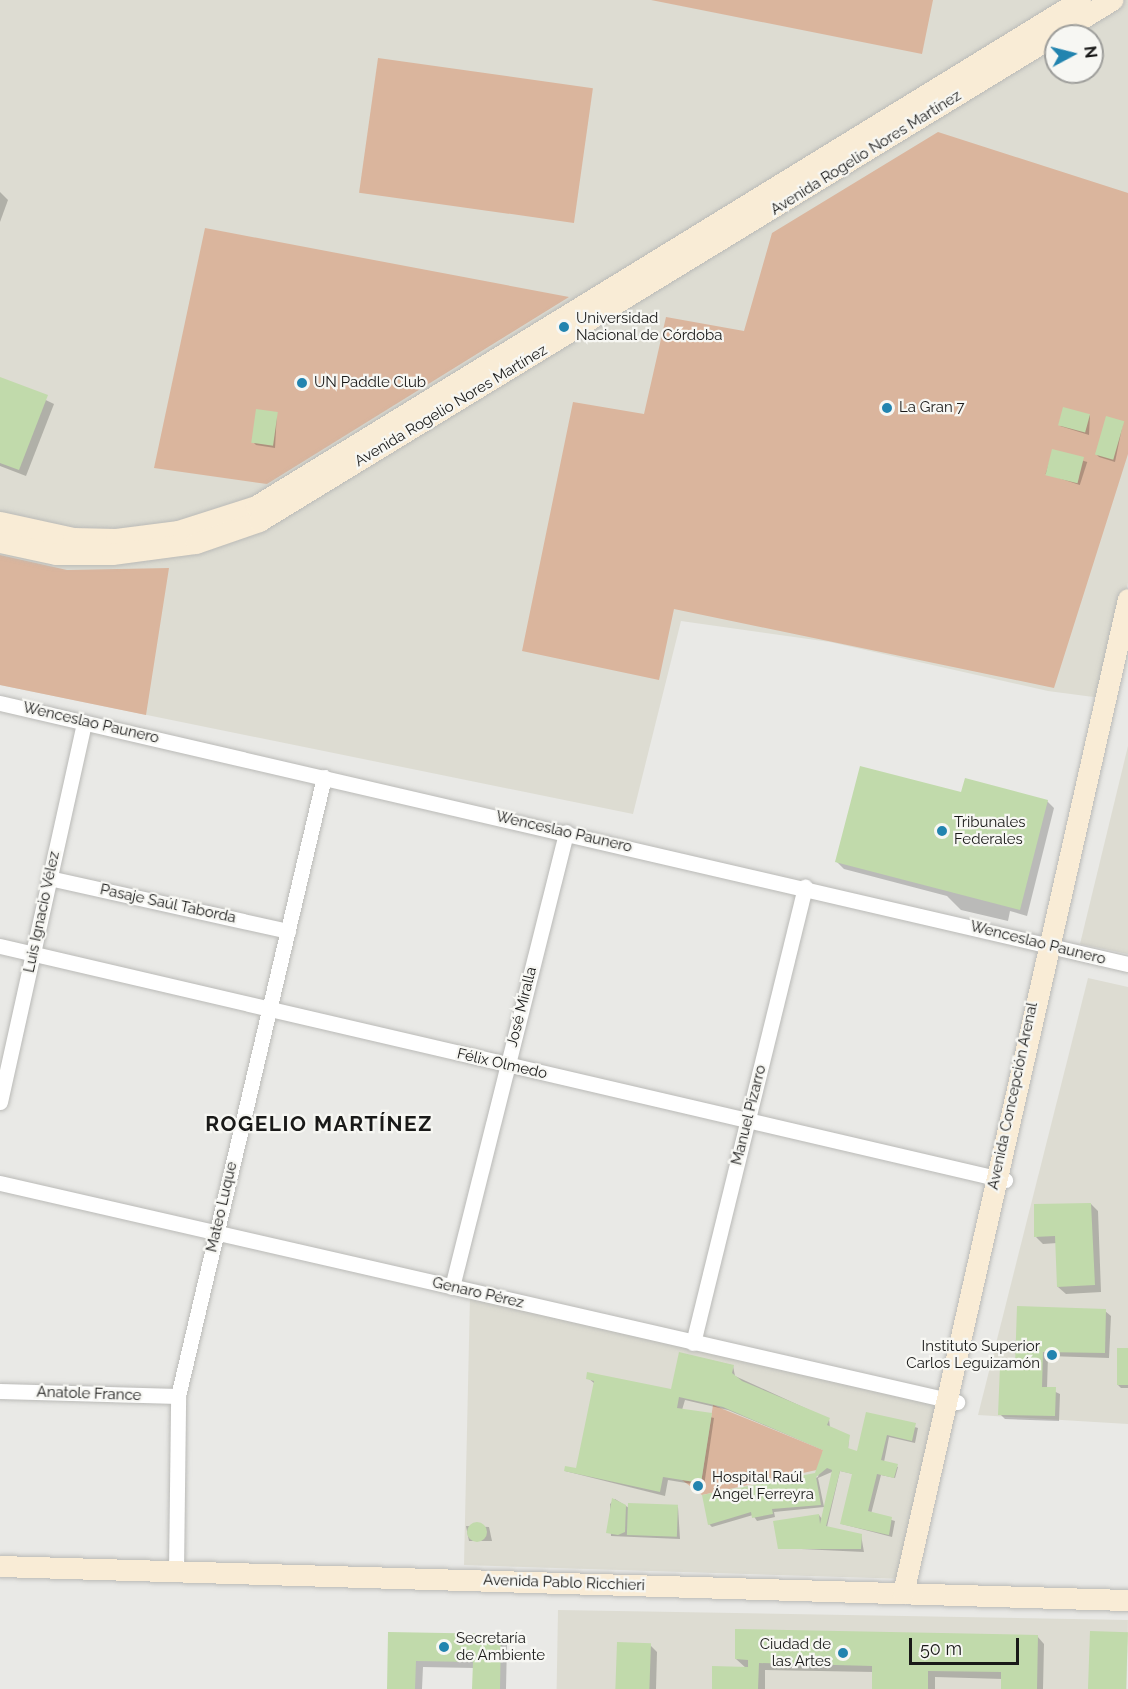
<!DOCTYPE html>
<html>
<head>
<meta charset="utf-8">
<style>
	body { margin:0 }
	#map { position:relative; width:1128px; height:1689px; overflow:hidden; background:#e9e9e6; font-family:Raleway,sans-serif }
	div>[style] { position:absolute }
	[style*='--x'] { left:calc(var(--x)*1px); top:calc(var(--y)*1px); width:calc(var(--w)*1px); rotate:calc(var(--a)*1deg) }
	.built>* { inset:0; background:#dddcd2; transform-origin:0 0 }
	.green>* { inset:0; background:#dab59d; transform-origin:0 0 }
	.shadow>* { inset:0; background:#0003; transform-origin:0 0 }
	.building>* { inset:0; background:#c1daab; transform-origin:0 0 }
	.round { border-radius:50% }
	.roads { filter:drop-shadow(0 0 2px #babab7) drop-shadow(0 0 2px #babab7) }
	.minor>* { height:15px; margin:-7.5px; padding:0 7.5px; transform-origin:7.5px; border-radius:7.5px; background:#fff }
	.secondary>* { height:21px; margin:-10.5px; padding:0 10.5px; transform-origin:10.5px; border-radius:10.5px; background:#f9ecd6 }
	.dots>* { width:16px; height:16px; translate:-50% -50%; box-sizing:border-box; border:3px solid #f7f7f3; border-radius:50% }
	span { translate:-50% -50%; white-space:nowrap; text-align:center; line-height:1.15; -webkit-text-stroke:4.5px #f7f7f3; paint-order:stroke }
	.street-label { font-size:15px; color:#191918 }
	.poi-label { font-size:15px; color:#191918 }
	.left { translate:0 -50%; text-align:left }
	.right { translate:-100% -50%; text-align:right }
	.district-label { font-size:21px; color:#191918; font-weight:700; letter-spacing:1.5px }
	.north { position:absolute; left:1044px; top:24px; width:60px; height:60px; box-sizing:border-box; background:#f7f7f3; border:2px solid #9e9e9b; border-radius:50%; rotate:83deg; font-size:16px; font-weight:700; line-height:24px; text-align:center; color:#191918 }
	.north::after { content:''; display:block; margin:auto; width:21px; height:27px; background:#2284af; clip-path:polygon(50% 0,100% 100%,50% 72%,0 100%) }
	.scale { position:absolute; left:909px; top:1638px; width:110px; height:27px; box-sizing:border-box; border:3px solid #191918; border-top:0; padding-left:8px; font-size:18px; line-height:21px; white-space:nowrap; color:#191918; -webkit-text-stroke:4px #f7f7f3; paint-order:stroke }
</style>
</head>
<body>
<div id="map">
	<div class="built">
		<div style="clip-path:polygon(evenodd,0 0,1128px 0,1128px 583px,1101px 698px,1048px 691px,830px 642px,681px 621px,633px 814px,0 685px,0 0,1056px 36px,1092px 36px,1092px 72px,1056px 72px,1056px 36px)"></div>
		<div style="clip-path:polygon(1128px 746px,1128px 954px,1080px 944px)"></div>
		<div style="clip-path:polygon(1088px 978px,1128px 987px,1128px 1424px,978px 1415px)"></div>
		<div style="clip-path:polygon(470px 1296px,951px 1407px,908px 1579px,464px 1565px)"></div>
		<div style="left:558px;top:1610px;width:570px;height:79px;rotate:1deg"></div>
	</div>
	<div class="green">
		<div style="clip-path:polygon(651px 0,933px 0,922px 54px)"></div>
		<div style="left:378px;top:58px;width:217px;height:136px;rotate:8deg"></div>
		<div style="clip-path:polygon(938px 132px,1128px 193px,1128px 454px,1054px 688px,674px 609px,659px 680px,522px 651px,573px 402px,644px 414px,666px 317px,744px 331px,772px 233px)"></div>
		<div style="clip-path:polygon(205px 228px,569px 297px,267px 484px,154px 468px)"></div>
		<div style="clip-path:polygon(0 555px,67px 570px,169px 568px,146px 715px,0 685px)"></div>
		<div style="clip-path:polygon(713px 1405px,823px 1450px,821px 1469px,702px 1495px,682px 1480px,701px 1483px)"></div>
	</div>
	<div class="shadow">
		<div style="clip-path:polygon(0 192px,8px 200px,0 222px)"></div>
		<div style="clip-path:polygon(0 378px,54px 404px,26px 476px,0 466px)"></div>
		<div style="clip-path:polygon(277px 413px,275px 448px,256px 445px,253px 442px)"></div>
		<div style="clip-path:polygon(1090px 415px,1089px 435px,1060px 426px)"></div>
		<div style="clip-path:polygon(1123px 423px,1115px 462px,1099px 457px,1096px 454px)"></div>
		<div style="left:1053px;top:451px;width:36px;height:24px;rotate:18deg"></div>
		<div style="clip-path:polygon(961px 793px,1047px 801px,1054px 808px,1027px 916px,1010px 911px,1008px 921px,961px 910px,947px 896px,844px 869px,837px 862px)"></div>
		<div style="clip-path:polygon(1091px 1204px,1098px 1211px,1101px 1292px,1066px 1294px,1058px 1287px,1057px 1243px,1043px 1244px,1036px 1237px)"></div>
		<div style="clip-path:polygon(1105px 1311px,1111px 1316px,1109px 1358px,1048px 1356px,1047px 1388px,1060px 1394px,1059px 1421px,1005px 1419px,1000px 1414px,1017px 1368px)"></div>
		<div style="clip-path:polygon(1128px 1349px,1128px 1388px,1121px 1388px,1118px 1385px)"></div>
		<div style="clip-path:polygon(733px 1366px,735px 1376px,829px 1419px,830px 1428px,849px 1436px,848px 1450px,857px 1453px,868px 1414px,918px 1428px,915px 1443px,889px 1437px,884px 1462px,898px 1467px,895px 1478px,881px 1475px,871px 1514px,895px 1521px,892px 1537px,842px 1524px,853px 1474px,840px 1471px,827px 1527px,861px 1535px,864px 1552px,780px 1548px,819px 1515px,822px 1519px,834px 1471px,818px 1478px,824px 1507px,774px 1512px,775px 1517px,757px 1521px,753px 1515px,712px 1527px,709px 1524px,818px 1477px,824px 1450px,728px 1410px,685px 1400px,682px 1410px,714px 1418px,704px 1486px,668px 1480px,665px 1496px,565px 1471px,577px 1470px,595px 1384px,588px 1378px,672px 1391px)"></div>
		<div style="clip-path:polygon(615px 1499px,629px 1508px,678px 1507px,680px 1539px,611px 1536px,610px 1504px)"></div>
		<div style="clip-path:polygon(466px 1526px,489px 1527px,492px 1541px,469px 1541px)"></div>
		<div style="clip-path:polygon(390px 1634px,500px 1636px,507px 1643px,506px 1689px,474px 1689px,474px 1668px,423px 1667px,422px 1689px,389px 1689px)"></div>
		<div style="clip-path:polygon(1037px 1636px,1044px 1644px,1043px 1689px,1002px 1689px,1003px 1679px,935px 1677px,935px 1689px,873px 1689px,874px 1672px,765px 1670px,765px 1689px,713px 1689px,746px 1668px,736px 1659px)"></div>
		<div style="clip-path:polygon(650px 1645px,657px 1652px,656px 1689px,617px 1689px)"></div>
	</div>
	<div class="building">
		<div style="clip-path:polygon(0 377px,48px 395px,19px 470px,0 463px)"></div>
		<div style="left:1063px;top:407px;width:28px;height:19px;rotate:15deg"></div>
		<div style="left:256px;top:409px;width:22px;height:34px;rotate:8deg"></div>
		<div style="left:1106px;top:416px;width:19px;height:40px;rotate:16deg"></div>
		<div style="left:1052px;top:449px;width:33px;height:27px;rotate:14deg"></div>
		<div style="clip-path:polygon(860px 766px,961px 792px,965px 778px,1048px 800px,1020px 910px,835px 862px)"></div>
		<div style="clip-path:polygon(1091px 1203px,1095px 1285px,1057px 1287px,1055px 1236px,1034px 1237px,1034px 1204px)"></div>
		<div style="clip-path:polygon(1017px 1306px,1106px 1309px,1105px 1353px,1043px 1352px,1042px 1387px,1056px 1387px,1055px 1416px,998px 1415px,1000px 1366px,1015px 1366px)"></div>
		<div style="left:1117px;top:1348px;width:11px;height:37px"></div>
		<div style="clip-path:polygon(679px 1352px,734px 1365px,732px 1373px,742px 1381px,830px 1418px,827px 1425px,850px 1435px,848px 1448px,857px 1451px,866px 1412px,916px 1423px,912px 1441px,887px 1435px,881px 1460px,898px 1464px,894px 1478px,877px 1474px,868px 1511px,892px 1517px,889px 1535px,840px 1524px,852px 1474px,840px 1471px,826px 1526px,862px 1534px,861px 1549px,778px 1549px,773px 1521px,819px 1514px,820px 1524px,832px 1470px,827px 1468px,816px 1477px,821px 1505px,772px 1509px,773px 1514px,752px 1518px,751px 1512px,708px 1525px,702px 1495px,815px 1473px,823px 1450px,723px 1407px,679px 1397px,677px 1408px,712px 1413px,701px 1483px,663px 1477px,660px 1492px,564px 1471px,565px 1466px,576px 1468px,594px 1381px,586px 1379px,587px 1372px,671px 1389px)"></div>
		<div style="clip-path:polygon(612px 1498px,626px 1505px,625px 1532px,618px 1535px,606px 1533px)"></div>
		<div style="left:628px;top:1503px;width:50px;height:32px;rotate:2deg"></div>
		<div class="round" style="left:467px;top:1522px;width:20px;height:20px"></div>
		<div style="clip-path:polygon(735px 1629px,1038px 1635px,1037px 1689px,1001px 1689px,1001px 1672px,928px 1671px,928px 1689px,872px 1689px,872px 1666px,759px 1663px,758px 1689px,712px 1689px,712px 1666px,748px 1667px,748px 1660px,735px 1659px)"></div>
		<div style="left:1090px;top:1631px;width:38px;height:58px;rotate:2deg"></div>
		<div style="clip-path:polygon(388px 1632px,501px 1634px,500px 1689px,472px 1689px,473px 1662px,416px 1661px,415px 1689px,387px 1689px)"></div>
		<div style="left:617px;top:1642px;width:34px;height:47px;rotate:2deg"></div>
	</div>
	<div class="roads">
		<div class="minor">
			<div style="--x:0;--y:703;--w:1158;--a:13.03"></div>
			<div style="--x:49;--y:878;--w:245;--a:12.5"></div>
			<div style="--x:0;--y:946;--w:1032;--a:13.11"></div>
			<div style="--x:0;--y:1102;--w:389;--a:-77.5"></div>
			<div style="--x:0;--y:1183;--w:982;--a:12.89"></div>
			<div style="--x:452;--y:1287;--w:469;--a:-75.9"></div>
			<div style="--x:693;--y:1343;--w:470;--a:-76.2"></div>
			<div style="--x:0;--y:1391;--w:178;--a:1.6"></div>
			<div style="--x:176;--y:1572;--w:176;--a:-89.3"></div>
			<div style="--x:178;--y:1396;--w:636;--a:-76.73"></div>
		</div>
		<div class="secondary">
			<div style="--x:0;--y:522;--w:75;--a:12.4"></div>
			<div style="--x:73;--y:538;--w:43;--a:1.3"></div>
			<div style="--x:116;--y:539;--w:63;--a:-7.4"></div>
			<div style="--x:178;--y:531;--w:82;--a:-17.8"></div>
			<div style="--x:256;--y:506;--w:967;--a:-31.55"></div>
			<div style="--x:0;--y:542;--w:57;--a:12.1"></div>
			<div style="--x:56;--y:554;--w:56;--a:0"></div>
			<div style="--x:112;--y:554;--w:85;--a:-7.5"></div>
			<div style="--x:196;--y:543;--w:67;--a:-19.2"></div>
			<div style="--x:259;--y:521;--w:1000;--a:-31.42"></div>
			<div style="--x:0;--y:1566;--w:1129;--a:1.73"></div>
			<div style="--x:903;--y:1593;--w:1019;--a:-77.25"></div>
		</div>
	</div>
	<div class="dots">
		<div style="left:564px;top:327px;background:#2284af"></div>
		<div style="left:302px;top:383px;background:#2284af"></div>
		<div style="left:887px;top:408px;background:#2284af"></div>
		<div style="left:942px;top:831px;background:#2284af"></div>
		<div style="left:1052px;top:1355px;background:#2284af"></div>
		<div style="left:698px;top:1486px;background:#2284af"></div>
		<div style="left:444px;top:1647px;background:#2284af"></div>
		<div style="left:843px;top:1653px;background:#2284af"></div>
	</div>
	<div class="street-label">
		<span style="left:866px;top:153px;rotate:-32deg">Avenida Rogelio Nores Martínez</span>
		<span style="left:451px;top:406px;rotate:-31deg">Avenida Rogelio Nores Martínez</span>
		<span style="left:91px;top:723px;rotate:13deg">Wenceslao Paunero</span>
		<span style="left:564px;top:832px;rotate:13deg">Wenceslao Paunero</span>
		<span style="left:168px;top:904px;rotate:12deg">Pasaje Saúl Taborda</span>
		<span style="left:42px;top:912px;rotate:-78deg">Luis Ignacio Vélez</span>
		<span style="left:1038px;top:943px;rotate:14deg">Wenceslao Paunero</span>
		<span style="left:522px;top:1007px;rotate:-76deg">José Miralla</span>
		<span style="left:502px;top:1064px;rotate:13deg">Félix Olmedo</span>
		<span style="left:1013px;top:1096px;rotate:-78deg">Avenida Concepción Arenal</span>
		<span style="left:749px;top:1115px;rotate:-76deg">Manuel Pizarro</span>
		<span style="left:222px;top:1207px;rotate:-77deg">Mateo Luque</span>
		<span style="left:478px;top:1293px;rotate:13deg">Genaro Pérez</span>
		<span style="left:89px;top:1394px;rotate:2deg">Anatole France</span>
		<span style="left:564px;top:1583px;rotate:2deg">Avenida Pablo Ricchieri</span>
	</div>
	<div class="poi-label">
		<span class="left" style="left:576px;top:327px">Universidad<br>Nacional de Córdoba</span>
		<span class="left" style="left:314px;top:383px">UN Paddle Club</span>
		<span class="left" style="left:899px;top:408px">La Gran 7</span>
		<span class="left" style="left:954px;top:831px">Tribunales<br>Federales</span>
		<span class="right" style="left:1040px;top:1355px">Instituto Superior<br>Carlos Leguizamón</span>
		<span class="left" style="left:712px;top:1486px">Hospital Raúl<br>Ángel Ferreyra</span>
		<span class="left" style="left:456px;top:1647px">Secretaría<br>de Ambiente</span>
		<span class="right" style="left:831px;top:1653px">Ciudad de<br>las Artes</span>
	</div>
	<div class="district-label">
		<span style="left:319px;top:1124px">ROGELIO MARTÍNEZ</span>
	</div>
	<div class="north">N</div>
	<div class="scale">50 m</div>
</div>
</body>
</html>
